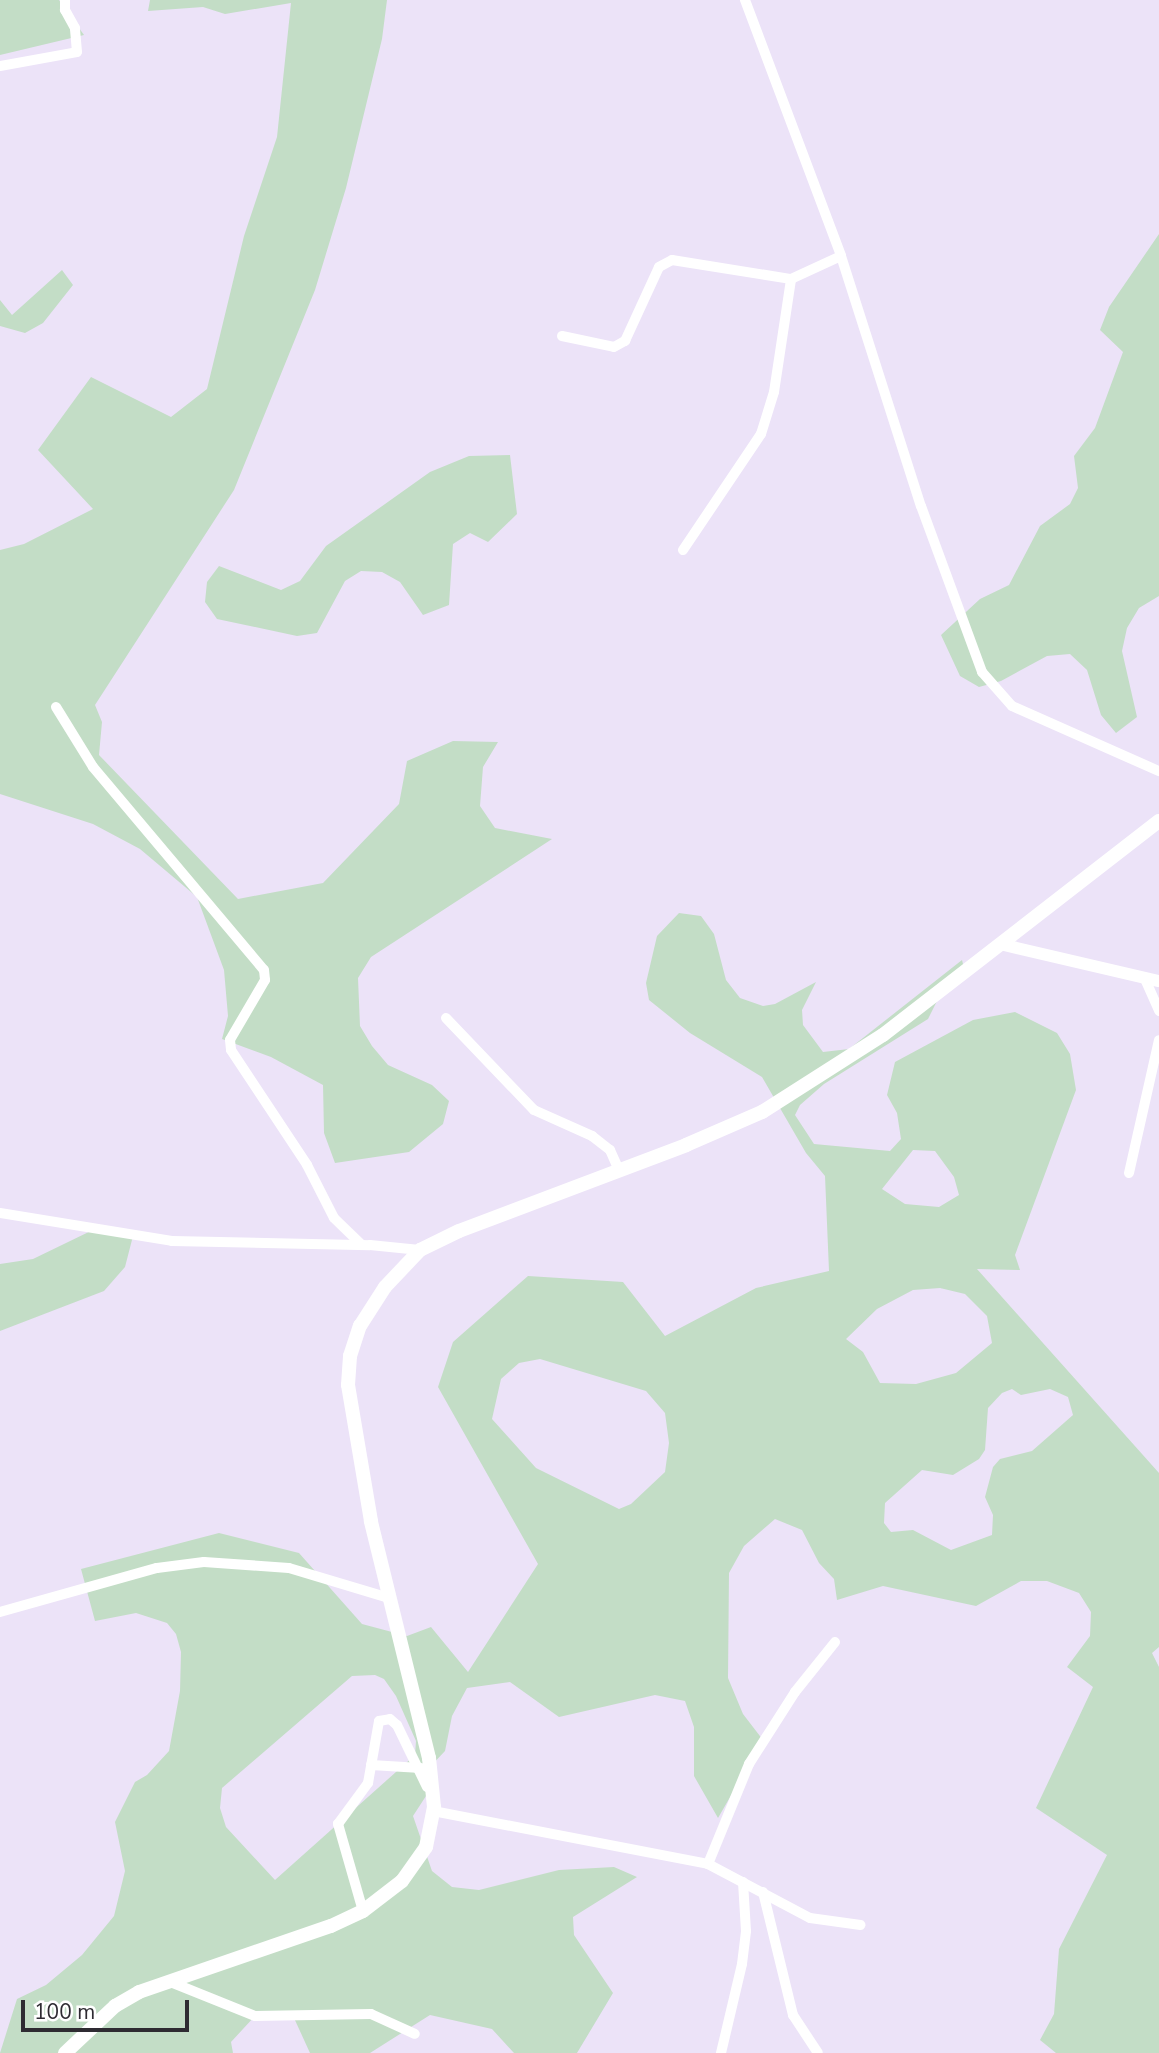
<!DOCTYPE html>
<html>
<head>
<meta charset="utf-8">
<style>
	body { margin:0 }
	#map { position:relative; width:1159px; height:2053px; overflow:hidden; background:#ece3f8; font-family:"Nunito Sans",sans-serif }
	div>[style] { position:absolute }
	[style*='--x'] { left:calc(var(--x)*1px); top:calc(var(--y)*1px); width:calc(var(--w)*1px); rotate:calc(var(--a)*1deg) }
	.green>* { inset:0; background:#c3ddc6 }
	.minor>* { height:10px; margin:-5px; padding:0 5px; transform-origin:5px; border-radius:5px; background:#fff }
	.tertiary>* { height:12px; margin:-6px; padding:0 6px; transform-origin:6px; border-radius:6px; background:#fff }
	.secondary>* { height:14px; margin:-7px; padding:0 7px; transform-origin:7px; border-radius:7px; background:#fff }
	span { translate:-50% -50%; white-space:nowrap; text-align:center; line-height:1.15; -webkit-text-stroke:5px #fff; paint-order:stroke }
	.scale { position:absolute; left:21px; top:2000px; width:168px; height:32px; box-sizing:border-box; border:4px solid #2e2b32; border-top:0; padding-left:9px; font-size:21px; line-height:24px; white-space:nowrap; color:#2e2b32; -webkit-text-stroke:5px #fff; paint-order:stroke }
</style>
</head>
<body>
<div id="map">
	<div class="green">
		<div style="clip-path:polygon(0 0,59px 0,84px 35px,0 55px)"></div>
		<div style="clip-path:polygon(150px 0,387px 0,382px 39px,346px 188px,315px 290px,234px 490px,95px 705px,102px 722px,99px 755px,238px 899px,323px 883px,399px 804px,407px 761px,453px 741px,498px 742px,483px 767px,480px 806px,495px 828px,552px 839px,371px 957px,358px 978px,360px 1026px,372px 1046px,388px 1065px,432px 1085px,449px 1101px,443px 1124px,409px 1152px,335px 1163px,324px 1133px,323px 1085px,271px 1057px,222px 1039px,228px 1016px,224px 970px,197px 897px,140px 849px,93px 824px,0 794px,0 550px,24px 544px,93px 509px,38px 450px,91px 377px,171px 417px,207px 389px,244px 236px,277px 137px,291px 3px,225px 14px,203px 7px,148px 11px)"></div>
		<div style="clip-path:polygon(1159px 234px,1159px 596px,1139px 608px,1127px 628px,1122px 651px,1137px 717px,1116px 733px,1101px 715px,1087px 670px,1070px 654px,1047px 656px,1001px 681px,979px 687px,960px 676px,941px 635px,980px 599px,1009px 585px,1040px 526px,1070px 504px,1078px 488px,1074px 456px,1095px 428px,1123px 352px,1100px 330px,1109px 307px)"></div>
		<div style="clip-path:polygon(62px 270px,73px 285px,43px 323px,25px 333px,0 326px,0 300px,12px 315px)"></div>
		<div style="clip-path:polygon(510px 455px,517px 514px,488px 542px,470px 533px,453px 544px,449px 605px,423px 615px,400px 582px,382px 572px,361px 571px,345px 581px,317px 633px,297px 636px,217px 619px,205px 602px,207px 582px,219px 566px,281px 590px,300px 581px,326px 546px,430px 472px,469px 456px)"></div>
		<div style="clip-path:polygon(evenodd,679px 913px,701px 916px,714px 934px,726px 980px,740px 998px,763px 1006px,775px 1004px,816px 982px,802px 1010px,803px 1025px,823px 1052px,849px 1049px,962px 960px,964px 968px,943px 989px,928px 1019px,824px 1084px,800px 1105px,795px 1115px,814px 1144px,890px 1151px,901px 1139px,897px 1113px,887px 1095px,895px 1062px,973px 1020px,1015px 1012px,1057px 1033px,1070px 1054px,1076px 1090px,1015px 1255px,1020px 1270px,977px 1269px,1159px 1473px,1159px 1647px,1152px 1653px,1159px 1667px,1159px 2053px,1056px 2053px,1040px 2040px,1054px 2014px,1059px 1949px,1107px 1855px,1036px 1808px,1093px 1687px,1067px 1667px,1090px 1636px,1091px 1612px,1079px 1593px,1047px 1581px,1021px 1581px,976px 1606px,883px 1586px,837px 1600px,834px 1579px,819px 1563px,802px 1530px,775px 1519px,744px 1546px,729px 1573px,728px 1678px,743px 1714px,763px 1740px,718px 1818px,694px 1776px,694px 1727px,685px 1701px,655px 1695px,559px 1717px,510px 1682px,467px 1688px,452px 1716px,445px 1751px,428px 1769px,426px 1796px,413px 1816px,432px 1871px,452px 1887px,479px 1890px,559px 1870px,614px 1867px,637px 1877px,573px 1917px,574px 1935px,613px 1993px,577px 2053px,514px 2053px,492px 2029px,430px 2015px,370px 2053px,310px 2053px,294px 2018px,255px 2016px,231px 2042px,233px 2053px,0 2053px,17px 1999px,46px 1985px,82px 1955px,114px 1916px,125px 1871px,115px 1822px,135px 1782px,147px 1775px,169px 1751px,180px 1691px,181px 1652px,176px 1634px,167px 1623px,136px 1613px,95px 1621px,81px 1569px,219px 1533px,299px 1553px,362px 1624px,407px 1636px,431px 1627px,468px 1672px,538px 1564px,438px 1387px,453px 1342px,528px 1276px,623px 1282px,665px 1336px,756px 1288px,829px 1271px,825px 1176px,806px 1153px,762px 1077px,690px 1033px,649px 1000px,646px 983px,657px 936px,679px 913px,913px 1150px,935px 1151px,954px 1177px,959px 1195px,939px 1207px,905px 1204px,882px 1189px,913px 1150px,679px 913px,940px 1288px,965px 1294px,987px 1316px,992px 1343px,956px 1373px,916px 1384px,880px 1383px,863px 1352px,846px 1339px,877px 1309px,913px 1290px,940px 1288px,679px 913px,540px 1359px,646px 1391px,665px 1413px,669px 1443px,665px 1472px,631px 1504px,619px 1509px,536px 1468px,492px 1419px,501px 1379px,519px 1363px,540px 1359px,679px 913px,1012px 1389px,1021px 1395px,1050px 1389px,1068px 1397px,1073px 1415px,1032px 1451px,1000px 1459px,993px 1467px,985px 1497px,993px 1515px,992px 1535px,951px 1550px,913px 1530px,891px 1532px,884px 1523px,885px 1503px,922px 1470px,953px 1475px,979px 1459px,985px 1450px,988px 1408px,1002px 1393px,1012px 1389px,679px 913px,375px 1675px,384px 1679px,396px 1696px,416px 1741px,415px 1755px,275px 1880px,226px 1827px,220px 1808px,222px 1788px,352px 1676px,375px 1675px)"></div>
		<div style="clip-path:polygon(99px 1227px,133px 1236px,125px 1267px,104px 1291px,0 1331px,0 1264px,33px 1259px)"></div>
	</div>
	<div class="minor">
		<div style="--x:745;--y:0;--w:273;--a:69.4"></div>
		<div style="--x:841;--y:256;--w:262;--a:72.3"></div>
		<div style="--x:921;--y:506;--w:177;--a:69.8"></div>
		<div style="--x:982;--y:672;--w:45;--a:48.6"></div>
		<div style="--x:1012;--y:706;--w:161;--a:23.9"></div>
		<div style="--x:0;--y:66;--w:78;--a:-10.3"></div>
		<div style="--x:77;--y:52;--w:24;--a:-95"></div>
		<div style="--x:75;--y:28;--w:21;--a:-119"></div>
		<div style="--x:65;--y:10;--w:10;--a:-90"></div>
		<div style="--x:562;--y:336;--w:53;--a:11.9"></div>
		<div style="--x:614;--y:347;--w:13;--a:-29"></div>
		<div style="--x:625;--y:341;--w:81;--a:-65.3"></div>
		<div style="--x:659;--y:267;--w:15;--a:-28"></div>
		<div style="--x:672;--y:260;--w:121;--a:9.1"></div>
		<div style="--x:791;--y:279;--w:55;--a:-24.7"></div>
		<div style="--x:683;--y:550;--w:140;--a:-56.1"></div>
		<div style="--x:761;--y:434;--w:44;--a:-72.8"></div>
		<div style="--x:774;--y:392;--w:114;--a:-81.4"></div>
		<div style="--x:56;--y:707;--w:70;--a:58.3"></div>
		<div style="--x:93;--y:767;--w:265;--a:49.9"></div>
		<div style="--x:264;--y:970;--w:10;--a:84"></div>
		<div style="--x:265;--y:980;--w:69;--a:120.3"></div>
		<div style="--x:230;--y:1040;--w:10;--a:84"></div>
		<div style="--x:231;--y:1050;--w:138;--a:56.5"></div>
		<div style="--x:307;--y:1165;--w:59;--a:63"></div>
		<div style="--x:334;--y:1218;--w:39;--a:44"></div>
		<div style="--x:1145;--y:979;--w:35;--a:66"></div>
		<div style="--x:446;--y:1018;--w:127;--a:46.3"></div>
		<div style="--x:534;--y:1110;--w:64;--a:24.1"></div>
		<div style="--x:592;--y:1136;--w:23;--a:38"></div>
		<div style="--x:610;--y:1150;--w:22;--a:66"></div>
		<div style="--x:1129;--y:1173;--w:136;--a:-77.3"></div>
		<div style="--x:0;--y:1213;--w:174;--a:9.2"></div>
		<div style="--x:172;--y:1241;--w:198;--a:1.2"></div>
		<div style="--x:370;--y:1245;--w:50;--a:5.7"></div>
		<div style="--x:0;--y:1612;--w:163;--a:-15.7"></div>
		<div style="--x:157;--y:1568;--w:47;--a:-7.3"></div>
		<div style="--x:204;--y:1562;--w:85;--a:4"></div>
		<div style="--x:289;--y:1568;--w:104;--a:16.7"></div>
		<div style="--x:371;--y:1765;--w:50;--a:3.4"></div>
		<div style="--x:433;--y:1811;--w:280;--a:10.9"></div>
		<div style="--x:708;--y:1864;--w:115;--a:27.9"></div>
		<div style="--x:810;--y:1918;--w:51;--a:7.8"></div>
		<div style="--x:708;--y:1864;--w:108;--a:-67.7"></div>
		<div style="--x:749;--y:1764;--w:85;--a:-57.4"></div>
		<div style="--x:795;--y:1692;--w:64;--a:-51.3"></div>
		<div style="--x:763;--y:1892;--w:127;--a:76.3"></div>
		<div style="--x:793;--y:2015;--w:45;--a:56.7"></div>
		<div style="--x:363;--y:1911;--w:91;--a:-106"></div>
		<div style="--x:338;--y:1824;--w:51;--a:-53.8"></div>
		<div style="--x:368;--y:1783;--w:63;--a:-79.9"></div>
		<div style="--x:379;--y:1721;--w:11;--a:-10"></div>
		<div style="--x:390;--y:1719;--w:9;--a:41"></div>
		<div style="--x:397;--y:1725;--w:69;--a:64.2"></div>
		<div style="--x:168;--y:1981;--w:94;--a:21.9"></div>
		<div style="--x:255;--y:2016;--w:116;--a:-1"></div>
		<div style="--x:371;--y:2014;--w:48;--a:24.4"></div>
		<div style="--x:721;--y:2053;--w:91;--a:-76.7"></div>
		<div style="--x:742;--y:1964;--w:33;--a:-83"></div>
		<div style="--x:746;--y:1931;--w:49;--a:-93.5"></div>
	</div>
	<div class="tertiary">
		<div style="--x:1004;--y:945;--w:159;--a:13.1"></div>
	</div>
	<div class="secondary">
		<div style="--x:65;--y:2053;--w:69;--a:-43.2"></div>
		<div style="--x:115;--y:2006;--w:28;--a:-30"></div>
		<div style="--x:139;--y:1992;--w:203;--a:-19"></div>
		<div style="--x:331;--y:1926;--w:35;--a:-25"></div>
		<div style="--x:363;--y:1911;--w:49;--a:-37.6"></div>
		<div style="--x:402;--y:1881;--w:42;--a:-54.8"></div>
		<div style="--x:426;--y:1847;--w:41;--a:-78.7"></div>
		<div style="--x:434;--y:1807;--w:49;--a:-95.8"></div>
		<div style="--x:429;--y:1758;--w:244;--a:-103.8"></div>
		<div style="--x:371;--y:1521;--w:138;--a:-99.6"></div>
		<div style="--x:348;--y:1385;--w:29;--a:-86"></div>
		<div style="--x:350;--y:1356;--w:32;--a:-72"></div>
		<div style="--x:360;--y:1326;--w:46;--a:-57.3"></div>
		<div style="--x:385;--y:1287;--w:51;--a:-46.6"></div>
		<div style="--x:420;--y:1250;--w:43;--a:-26"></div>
		<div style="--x:459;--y:1231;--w:243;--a:-20.7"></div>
		<div style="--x:686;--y:1145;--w:83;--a:-23.5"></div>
		<div style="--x:762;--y:1112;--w:143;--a:-32.5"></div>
		<div style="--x:883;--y:1035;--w:349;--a:-37.8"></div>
	</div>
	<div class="scale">100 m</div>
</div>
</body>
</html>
